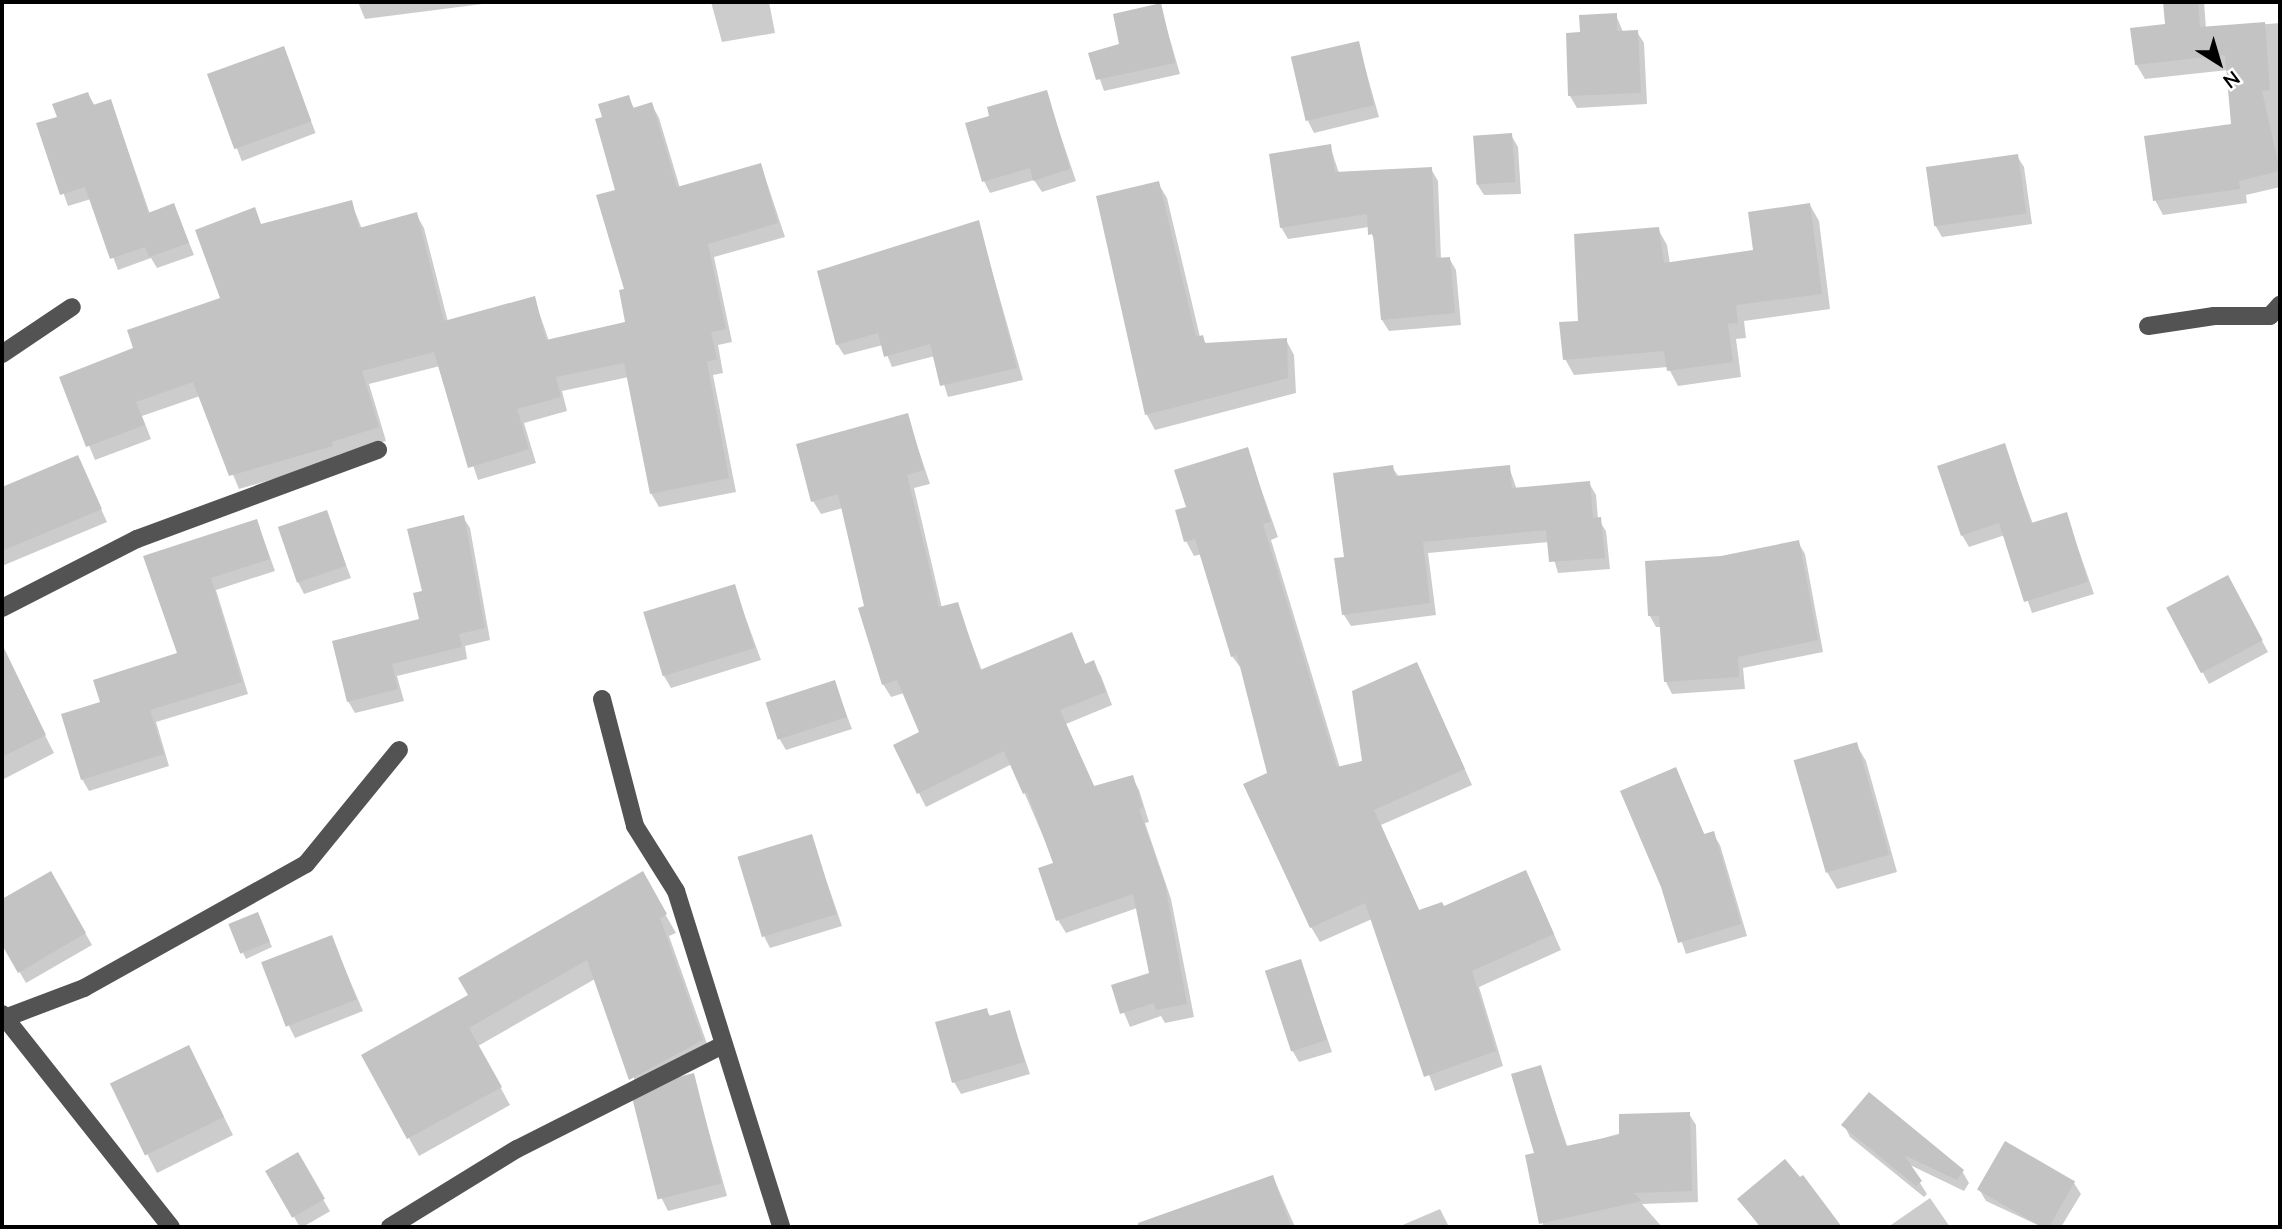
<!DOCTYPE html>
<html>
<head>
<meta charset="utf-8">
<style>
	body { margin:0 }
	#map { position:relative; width:2282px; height:1229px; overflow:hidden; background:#fff; font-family:Lato,sans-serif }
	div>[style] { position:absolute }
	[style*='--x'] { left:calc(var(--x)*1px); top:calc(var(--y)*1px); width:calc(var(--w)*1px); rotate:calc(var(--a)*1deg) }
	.shadow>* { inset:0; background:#0003; transform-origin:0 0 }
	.building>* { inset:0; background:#c3c3c3; transform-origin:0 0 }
	.minor>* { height:18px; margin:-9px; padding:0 9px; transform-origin:9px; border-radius:9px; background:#535353 }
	span { translate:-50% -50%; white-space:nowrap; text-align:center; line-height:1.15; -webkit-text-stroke:5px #fff; paint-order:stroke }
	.frame { position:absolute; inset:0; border:4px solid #000; pointer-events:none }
	.north { position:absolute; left:2184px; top:28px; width:70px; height:70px; -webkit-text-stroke:5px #fff; paint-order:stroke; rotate:143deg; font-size:19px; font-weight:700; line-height:28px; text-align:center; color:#000 }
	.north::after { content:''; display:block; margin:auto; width:24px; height:32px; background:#000; clip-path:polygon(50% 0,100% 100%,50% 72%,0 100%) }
</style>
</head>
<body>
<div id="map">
	<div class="shadow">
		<div style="clip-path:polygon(358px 2px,498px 2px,365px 19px)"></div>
		<div style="clip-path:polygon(711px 2px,769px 2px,775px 33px,722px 42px)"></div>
		<div style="clip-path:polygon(2165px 2px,2204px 2px,2206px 29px,2280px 23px,2280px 187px,2246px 195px,2247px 203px,2163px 215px,2155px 200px,2232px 125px,2228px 70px,2145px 79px,2136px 64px,2167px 26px)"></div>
		<div style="clip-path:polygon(1160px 5px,1180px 74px,1104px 91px,1091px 54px,1121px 46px)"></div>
		<div style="clip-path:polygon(1616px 15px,1623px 32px,1637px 32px,1644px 43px,1647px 104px,1577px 108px,1570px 96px,1568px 35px,1581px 34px)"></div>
		<div style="clip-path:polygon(1358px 43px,1379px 117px,1314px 133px,1308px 121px)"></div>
		<div style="left:283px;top:48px;width:91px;height:79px;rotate:69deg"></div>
		<div style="clip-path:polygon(1046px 92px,1076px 181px,1042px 192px,1034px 180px,990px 193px,984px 181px,991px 117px)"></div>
		<div style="clip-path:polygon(88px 94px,95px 106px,111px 101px,150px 214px,174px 205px,194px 255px,157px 268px,151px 258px,118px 270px,91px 199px,68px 206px,39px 124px,59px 118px)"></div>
		<div style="clip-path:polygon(628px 97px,635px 110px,652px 105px,659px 118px,680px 188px,761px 165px,785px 237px,714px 257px,732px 342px,718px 345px,723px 373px,713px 375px,736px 492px,659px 507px,651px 493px,629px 377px,562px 391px,567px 411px,524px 423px,536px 463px,478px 480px,440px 366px,369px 384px,386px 441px,338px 455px,339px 460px,239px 489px,200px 396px,142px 416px,151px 439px,95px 460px,61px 378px,136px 349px,223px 299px,254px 209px,262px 233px,351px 202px,362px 229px,416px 214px,424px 228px,448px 322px,534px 298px,549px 341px,627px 323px,617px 191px,604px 118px)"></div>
		<div style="clip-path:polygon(1511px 135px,1518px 147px,1521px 194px,1484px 195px,1477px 184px)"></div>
		<div style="clip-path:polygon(1330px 146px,1339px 173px,1431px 169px,1438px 181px,1441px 259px,1449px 258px,1456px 270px,1461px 325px,1389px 331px,1382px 320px,1376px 245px,1369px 227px,1288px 239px,1281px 227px)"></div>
		<div style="clip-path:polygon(2017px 156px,2024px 167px,2032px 224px,1942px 237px,1935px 225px)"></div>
		<div style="clip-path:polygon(1158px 183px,1167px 198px,1200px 337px,1207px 344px,1286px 340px,1294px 355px,1296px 393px,1155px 430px,1147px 415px,1098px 197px)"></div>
		<div style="clip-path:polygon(1810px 205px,1819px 221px,1830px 309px,1744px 321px,1746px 338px,1736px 339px,1741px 377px,1678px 386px,1668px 367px,1574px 375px,1565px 359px,1580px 323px,1658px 229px,1667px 245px,1670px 264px,1755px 252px)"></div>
		<div style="clip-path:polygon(978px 222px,1023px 380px,948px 397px,935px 356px,892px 367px,883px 345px,844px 355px,837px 344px)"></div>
		<div style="clip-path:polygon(907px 415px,930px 484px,914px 488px,942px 608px,957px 604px,982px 671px,1071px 634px,1086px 666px,1093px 663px,1101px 676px,1112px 705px,1066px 724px,1095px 788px,1132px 777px,1139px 790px,1149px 822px,1145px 823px,1171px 899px,1194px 1017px,1165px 1023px,1161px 1016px,1130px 1027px,1113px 986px,1151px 975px,1137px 908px,1066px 933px,1058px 920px,1055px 864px,1012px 764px,926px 807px,895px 746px,921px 733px,904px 693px,891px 697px,883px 684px,843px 508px,821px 514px,813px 501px)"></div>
		<div style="clip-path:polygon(2004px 445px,2033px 524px,2066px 514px,2094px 594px,2032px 613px,2005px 535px,1969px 547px,1962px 535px)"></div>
		<div style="clip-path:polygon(1247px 449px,1278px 537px,1271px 540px,1340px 768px,1364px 763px,1417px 664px,1472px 785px,1381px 825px,1420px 912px,1533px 887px,1561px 950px,1479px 987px,1503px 1066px,1435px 1091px,1372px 919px,1320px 942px,1311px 927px,1243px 671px,1232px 656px,1202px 554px,1194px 556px,1186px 541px,1188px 508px)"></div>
		<div style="clip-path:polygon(77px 457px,107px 522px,2px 566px,2px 491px)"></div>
		<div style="clip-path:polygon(1392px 467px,1399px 477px,1509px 467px,1517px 490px,1589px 483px,1596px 495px,1598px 519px,1606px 531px,1610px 569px,1558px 573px,1549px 542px,1428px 553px,1436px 615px,1351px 626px,1344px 615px,1346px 558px)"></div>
		<div style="clip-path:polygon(326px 512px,351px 578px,304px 594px,298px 582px)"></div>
		<div style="clip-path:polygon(463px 517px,470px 528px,490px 640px,465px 646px,467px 659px,397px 676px,404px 701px,355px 713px,348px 701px,421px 620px,424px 592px)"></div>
		<div style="clip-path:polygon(257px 521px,275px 571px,216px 590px,248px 694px,156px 722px,169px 766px,89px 791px,82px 779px,102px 703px,180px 654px,145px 557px)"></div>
		<div style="clip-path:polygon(1798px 542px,1805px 554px,1823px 652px,1743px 668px,1745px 689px,1672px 694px,1666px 682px,1662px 627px,1656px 627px,1650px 616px,1721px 558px)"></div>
		<div style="clip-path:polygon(734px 586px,761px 660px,671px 688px,664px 676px)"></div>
		<div style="clip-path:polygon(2234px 589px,2268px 652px,2209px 684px,2168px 609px)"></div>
		<div style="clip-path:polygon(12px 670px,54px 753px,2px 780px,2px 675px)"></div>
		<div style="clip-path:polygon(834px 682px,852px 729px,786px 750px,779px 738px)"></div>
		<div style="clip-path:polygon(1856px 744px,1866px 761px,1897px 872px,1837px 889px,1827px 872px)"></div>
		<div style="clip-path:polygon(1676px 769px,1705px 836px,1713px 834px,1720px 845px,1747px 936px,1686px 954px,1662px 886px)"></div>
		<div style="clip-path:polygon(811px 836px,842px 926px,770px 948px,764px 936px)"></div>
		<div style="clip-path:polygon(51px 873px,92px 945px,26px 983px,2px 942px,2px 901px)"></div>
		<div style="clip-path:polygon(642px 874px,676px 933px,669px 936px,712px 1058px,641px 1096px,595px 979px,478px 1046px,510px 1105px,419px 1156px,363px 1056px,470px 996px)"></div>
		<div style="clip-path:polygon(260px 920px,272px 947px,246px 959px,243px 953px)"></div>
		<div style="clip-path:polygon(331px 937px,363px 1011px,295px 1038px,289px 1026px)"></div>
		<div style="clip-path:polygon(1300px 961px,1332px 1052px,1299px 1062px,1292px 1050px)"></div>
		<div style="clip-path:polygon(986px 1010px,991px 1017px,1009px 1012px,1030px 1074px,961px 1094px,954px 1082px)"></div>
		<div style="clip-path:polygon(198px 1065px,233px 1135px,157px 1173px,112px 1085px)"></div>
		<div style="clip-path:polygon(1540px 1067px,1568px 1148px,1689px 1114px,1696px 1125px,1698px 1202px,1642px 1204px,1662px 1227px,1543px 1227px,1536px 1154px)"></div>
		<div style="clip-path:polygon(693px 1075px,727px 1196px,668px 1211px,662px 1199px)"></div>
		<div style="clip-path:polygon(1844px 1125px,1962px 1171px,1969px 1183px,1964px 1191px,1908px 1164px,1927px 1194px,1924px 1197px,1850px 1137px)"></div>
		<div style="clip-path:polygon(2005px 1143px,2074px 1183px,2081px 1194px,2061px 1227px,2042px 1227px,1986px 1201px,1979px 1189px)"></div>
		<div style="left:297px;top:1154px;width:66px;height:34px;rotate:60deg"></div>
		<div style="clip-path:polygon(1273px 1177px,1295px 1227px,1131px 1227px)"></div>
		<div style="clip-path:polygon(1803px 1177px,1840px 1227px,1760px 1227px,1739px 1199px)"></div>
		<div style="clip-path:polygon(1930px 1198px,1950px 1227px,1888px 1227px)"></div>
		<div style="clip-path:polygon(1440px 1209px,1449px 1227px,1398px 1227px)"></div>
	</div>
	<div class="building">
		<div style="clip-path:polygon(2163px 2px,2198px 2px,2200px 27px,2265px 22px,2270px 90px,2262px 91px,2280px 171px,2239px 181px,2240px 189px,2153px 201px,2144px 136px,2231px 124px,2225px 55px,2135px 65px,2130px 28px,2165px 24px)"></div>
		<div style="clip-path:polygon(1161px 3px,1175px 63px,1096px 80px,1088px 53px,1119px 44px,1113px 14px)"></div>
		<div style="clip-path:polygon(1617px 13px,1617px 31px,1638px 30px,1641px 93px,1568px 96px,1566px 33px,1580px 32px,1579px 15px)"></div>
		<div style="left:1359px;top:41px;width:66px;height:70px;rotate:77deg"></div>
		<div style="left:284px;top:46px;width:80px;height:82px;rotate:70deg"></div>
		<div style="clip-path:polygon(1047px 90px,1070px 169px,1033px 181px,1030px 168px,982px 182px,965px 123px,989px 116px,987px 107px)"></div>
		<div style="clip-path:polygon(88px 92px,93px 105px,111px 99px,148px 213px,174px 203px,189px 243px,149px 257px,145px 247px,110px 259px,85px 187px,60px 195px,36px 123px,57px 117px,52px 104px)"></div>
		<div style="clip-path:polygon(629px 95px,633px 108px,652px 102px,677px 187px,761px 163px,778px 223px,708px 244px,726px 329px,711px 332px,717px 359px,707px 362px,729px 478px,650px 494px,624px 363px,556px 377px,561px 397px,517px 409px,529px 449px,468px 468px,434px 352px,362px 371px,379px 427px,332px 442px,333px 446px,229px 476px,193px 382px,136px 402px,145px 425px,86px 447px,59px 377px,133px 348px,127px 330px,220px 298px,195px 230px,255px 207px,261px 224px,352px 200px,359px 228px,417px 212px,444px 321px,535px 296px,546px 340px,625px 322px,619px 290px,624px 289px,596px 195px,615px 190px,595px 119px,602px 117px,598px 104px)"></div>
		<div style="left:1512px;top:133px;width:49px;height:39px;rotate:86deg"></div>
		<div style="clip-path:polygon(1331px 144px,1335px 172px,1432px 167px,1436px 258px,1450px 257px,1455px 313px,1381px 320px,1373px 234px,1368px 235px,1367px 214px,1280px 228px,1269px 154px)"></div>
		<div style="left:2018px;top:154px;width:60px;height:93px;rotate:82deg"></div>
		<div style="clip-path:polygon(1159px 181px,1196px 337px,1203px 335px,1205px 343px,1287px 338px,1288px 378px,1145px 415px,1096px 196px)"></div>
		<div style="clip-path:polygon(1810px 203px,1822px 294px,1736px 305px,1738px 323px,1728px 324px,1733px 362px,1667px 371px,1664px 351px,1563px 360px,1559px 322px,1578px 321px,1574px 234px,1659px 227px,1664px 263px,1753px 250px,1748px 212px)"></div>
		<div style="clip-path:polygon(979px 220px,1017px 368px,940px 386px,930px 344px,884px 357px,878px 333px,836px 345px,817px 271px)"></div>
		<div style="clip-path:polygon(908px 413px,924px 470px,907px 475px,939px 607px,958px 602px,980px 670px,1072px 632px,1085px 664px,1094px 660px,1106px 692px,1060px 710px,1094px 786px,1133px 775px,1143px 808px,1139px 809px,1165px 884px,1187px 1004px,1156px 1010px,1154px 1003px,1120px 1014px,1111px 985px,1149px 973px,1133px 894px,1056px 921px,1038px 868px,1053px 863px,1027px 792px,1023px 794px,1004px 751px,917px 794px,893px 745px,919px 732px,897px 680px,882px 685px,858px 608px,864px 606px,838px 494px,811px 502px,796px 444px)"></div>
		<div style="clip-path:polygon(2005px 443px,2031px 523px,2067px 512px,2088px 582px,2024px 602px,1999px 523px,1961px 536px,1937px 466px)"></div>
		<div style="clip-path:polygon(1248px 447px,1271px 522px,1263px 524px,1337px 767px,1362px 761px,1352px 691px,1417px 662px,1465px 769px,1374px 810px,1419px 910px,1442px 902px,1444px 906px,1526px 870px,1554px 934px,1472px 971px,1496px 1051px,1424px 1077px,1365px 903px,1310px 928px,1243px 784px,1267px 773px,1237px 655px,1231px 657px,1195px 539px,1184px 542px,1175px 510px,1186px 507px,1174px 470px)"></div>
		<div style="clip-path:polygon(78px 455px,102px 509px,2px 551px,2px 487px)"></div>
		<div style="clip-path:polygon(1393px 465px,1395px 476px,1510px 465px,1512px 488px,1590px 481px,1593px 518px,1601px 517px,1605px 558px,1549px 562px,1546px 530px,1423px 542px,1430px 603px,1342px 615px,1334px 558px,1344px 557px,1333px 473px)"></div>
		<div style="left:327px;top:510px;width:59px;height:52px;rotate:71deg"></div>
		<div style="clip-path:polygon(464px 515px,485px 628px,459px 634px,462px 647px,392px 664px,398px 689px,347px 702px,332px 641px,419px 619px,413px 593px,422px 591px,407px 529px)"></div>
		<div style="clip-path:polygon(257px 519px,270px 559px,211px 578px,242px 682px,150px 710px,164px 754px,81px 780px,61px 714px,100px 702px,93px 680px,177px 653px,143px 556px)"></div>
		<div style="clip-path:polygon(1799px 540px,1818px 640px,1738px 657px,1739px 677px,1664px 682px,1659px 616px,1648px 616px,1645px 561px,1721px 556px)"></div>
		<div style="left:2228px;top:575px;width:74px;height:70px;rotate:62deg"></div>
		<div style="left:735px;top:584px;width:67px;height:96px;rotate:73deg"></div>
		<div style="clip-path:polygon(2px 644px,46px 735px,2px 757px)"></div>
		<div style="left:835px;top:680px;width:39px;height:73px;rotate:72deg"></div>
		<div style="left:1857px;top:742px;width:117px;height:66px;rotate:74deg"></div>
		<div style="clip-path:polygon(1676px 767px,1704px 834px,1714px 831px,1741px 924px,1678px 943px,1661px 887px,1620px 791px)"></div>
		<div style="left:812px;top:834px;width:84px;height:78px;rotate:73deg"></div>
		<div style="clip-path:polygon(51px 871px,86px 933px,18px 973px,2px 945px,2px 899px)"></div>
		<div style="clip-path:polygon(643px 871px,667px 914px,660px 918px,703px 1040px,629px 1080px,587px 960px,469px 1028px,502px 1087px,407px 1139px,361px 1055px,468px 995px,458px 978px)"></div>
		<div style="left:258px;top:912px;width:32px;height:32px;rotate:68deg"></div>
		<div style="left:332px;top:935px;width:69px;height:76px;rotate:69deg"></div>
		<div style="left:1301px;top:959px;width:85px;height:38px;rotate:72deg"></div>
		<div style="clip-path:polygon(987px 1008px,989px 1016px,1010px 1010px,1025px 1062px,952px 1083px,935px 1022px)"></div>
		<div style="left:189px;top:1045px;width:80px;height:88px;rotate:64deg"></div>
		<div style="clip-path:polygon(1541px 1065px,1566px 1146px,1619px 1135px,1619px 1114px,1690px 1112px,1692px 1191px,1634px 1193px,1642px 1201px,1539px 1224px,1525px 1155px,1534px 1153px,1511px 1074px)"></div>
		<div style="left:694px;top:1073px;width:114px;height:66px;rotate:76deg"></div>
		<div style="clip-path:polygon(1869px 1092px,1964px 1170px,1957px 1180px,1904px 1155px,1922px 1181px,1916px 1186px,1841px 1125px)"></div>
		<div style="left:2005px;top:1141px;width:81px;height:56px;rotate:30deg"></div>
		<div style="left:298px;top:1152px;width:54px;height:38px;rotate:60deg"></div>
		<div style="clip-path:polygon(1785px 1159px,1800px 1177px,1803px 1175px,1842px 1227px,1761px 1227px,1737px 1199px)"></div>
		<div style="clip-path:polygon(1273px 1175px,1291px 1227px,1139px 1227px,1138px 1223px)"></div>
	</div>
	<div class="minor">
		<div style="--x:2148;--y:326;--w:67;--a:-8.6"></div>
		<div style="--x:2214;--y:316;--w:56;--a:0"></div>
		<div style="--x:2270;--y:316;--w:15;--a:-48"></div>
		<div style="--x:2;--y:354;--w:84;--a:-33.9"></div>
		<div style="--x:2;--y:608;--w:152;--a:-27.1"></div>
		<div style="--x:137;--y:539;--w:257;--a:-20.3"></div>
		<div style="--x:602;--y:699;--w:131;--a:75.4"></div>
		<div style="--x:635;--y:826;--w:77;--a:57.8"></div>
		<div style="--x:676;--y:891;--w:352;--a:72.6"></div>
		<div style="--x:2;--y:1014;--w:272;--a:51.6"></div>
		<div style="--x:5;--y:1018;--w:85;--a:-20.8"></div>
		<div style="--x:84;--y:988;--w:254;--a:-29.2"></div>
		<div style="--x:306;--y:864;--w:147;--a:-50.8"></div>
		<div style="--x:390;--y:1227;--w:149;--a:-31.6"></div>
		<div style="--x:517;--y:1149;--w:229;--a:-26.8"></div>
	</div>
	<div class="frame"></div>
	<div class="north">N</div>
</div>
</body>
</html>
